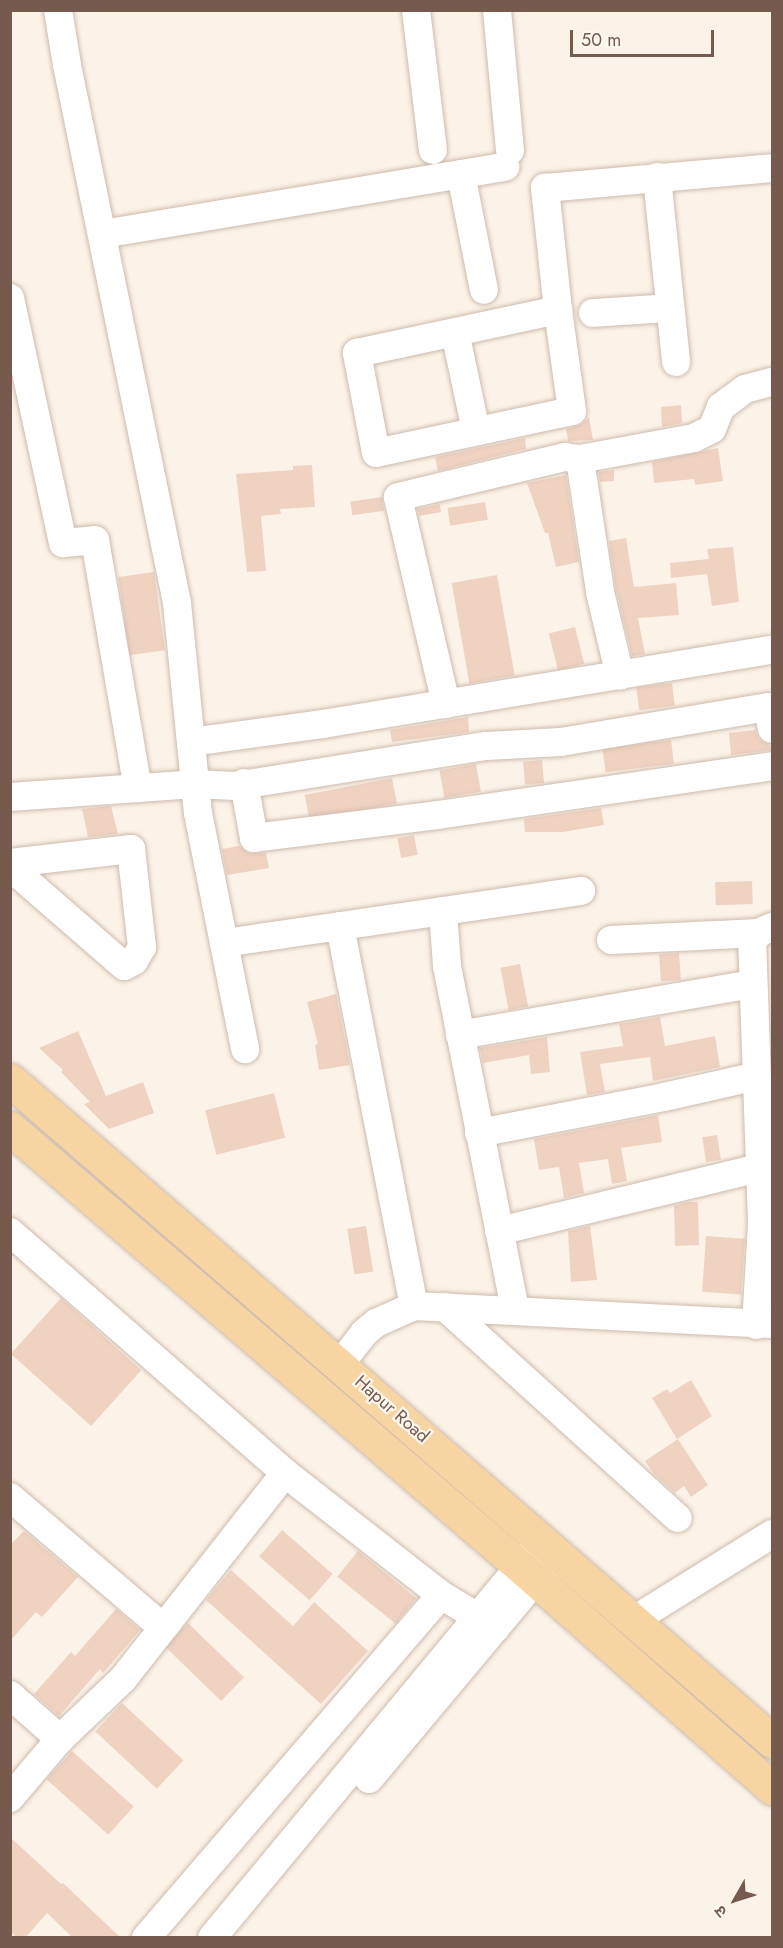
<!DOCTYPE html>
<html>
<head>
<meta charset="utf-8">
<style>
	body { margin:0 }
	#map { position:relative; width:783px; height:1948px; overflow:hidden; background:#fcf3e8; font-family:Jost,"Noto Sans Devanagari",sans-serif }
	div>[style] { position:absolute }
	[style*='--x'] { left:calc(var(--x)*1px); top:calc(var(--y)*1px); width:calc(var(--w)*1px); rotate:calc(var(--a)*1deg) }
	.building>* { inset:0; background:#f0d2c1; transform-origin:0 0 }
	.roads { filter:drop-shadow(0 0 2px #cdbbae) drop-shadow(0 0 2px #cdbbae) }
	.minor>* { height:28px; margin:-14px; padding:0 14px; transform-origin:14px; border-radius:14px; background:#fff }
	.major>* { height:33px; margin:-16.5px; padding:0 16.5px; transform-origin:16.5px; border-radius:16.5px; background:#f7d5a3 }
	span { translate:-50% -50%; white-space:nowrap; text-align:center; line-height:1.15; -webkit-text-stroke:4.5px #fef8ee; paint-order:stroke }
	.street-label { font-size:18px; color:#755a4d }
	.frame { position:absolute; inset:0; border:12px solid #755a4d; pointer-events:none }
	.north { position:absolute; left:705px; top:1870px; width:60px; height:60px; -webkit-text-stroke:4px #fef8ee; paint-order:stroke; rotate:231deg; font-size:16px; font-weight:700; line-height:24px; text-align:center; color:#755a4d }
	.north::after { content:''; display:block; margin:auto; width:21px; height:27px; background:#755a4d; clip-path:polygon(50% 0,100% 100%,50% 72%,0 100%) }
	.scale { position:absolute; left:570px; top:30px; width:144px; height:27px; box-sizing:border-box; border:3px solid #755a4d; border-top:0; padding-left:8px; font-size:18px; line-height:21px; white-space:nowrap; color:#755a4d; -webkit-text-stroke:4px #fef8ee; paint-order:stroke }
</style>
</head>
<body>
<div id="map">
	<div class="building">
		<div style="clip-path:polygon(681px 405px,682px 423px,662px 427px,661px 407px)"></div>
		<div style="clip-path:polygon(589px 417px,593px 440px,568px 441px,566px 429px,582px 424px)"></div>
		<div style="clip-path:polygon(525px 438px,526px 449px,438px 471px,435px 457px)"></div>
		<div style="clip-path:polygon(718px 448px,723px 481px,695px 485px,694px 479px,654px 483px,652px 462px)"></div>
		<div style="clip-path:polygon(312px 465px,315px 507px,280px 509px,281px 514px,261px 516px,266px 571px,247px 572px,236px 474px,293px 470px,293px 466px)"></div>
		<div style="clip-path:polygon(614px 470px,614px 481px,600px 482px,599px 472px)"></div>
		<div style="clip-path:polygon(566px 475px,579px 562px,556px 567px,548px 533px,545px 533px,527px 483px)"></div>
		<div style="left:382px;top:497px;width:14px;height:32px;rotate:82deg"></div>
		<div style="left:485px;top:502px;width:18px;height:38px;rotate:81deg"></div>
		<div style="clip-path:polygon(440px 504px,441px 512px,419px 516px,418px 509px)"></div>
		<div style="clip-path:polygon(626px 538px,634px 587px,676px 583px,679px 615px,638px 618px,645px 654px,632px 656px,616px 589px,609px 541px)"></div>
		<div style="clip-path:polygon(733px 547px,739px 602px,712px 606px,707px 574px,671px 578px,670px 563px,709px 559px,707px 549px)"></div>
		<div style="left:154px;top:572px;width:79px;height:36px;rotate:82deg"></div>
		<div style="left:497px;top:575px;width:102px;height:46px;rotate:80deg"></div>
		<div style="left:575px;top:627px;width:38px;height:27px;rotate:76deg"></div>
		<div style="left:672px;top:683px;width:23px;height:36px;rotate:83deg"></div>
		<div style="clip-path:polygon(468px 717px,469px 732px,392px 742px,390px 730px)"></div>
		<div style="clip-path:polygon(755px 730px,759px 739px,770px 745px,771px 750px,731px 755px,729px 733px)"></div>
		<div style="left:671px;top:740px;width:24px;height:69px;rotate:83deg"></div>
		<div style="left:542px;top:760px;width:23px;height:19px;rotate:85deg"></div>
		<div style="left:476px;top:764px;width:28px;height:37px;rotate:80deg"></div>
		<div style="left:392px;top:778px;width:26px;height:89px;rotate:79deg"></div>
		<div style="clip-path:polygon(111px 806px,118px 834px,88px 837px,82px 809px)"></div>
		<div style="clip-path:polygon(601px 808px,604px 825px,563px 832px,525px 832px,524px 819px)"></div>
		<div style="left:414px;top:835px;width:20px;height:17px;rotate:79deg"></div>
		<div style="clip-path:polygon(240px 846px,248px 853px,266px 853px,269px 868px,227px 875px,222px 849px)"></div>
		<div style="left:752px;top:881px;width:23px;height:37px;rotate:88deg"></div>
		<div style="left:679px;top:953px;width:27px;height:20px;rotate:86deg"></div>
		<div style="left:520px;top:964px;width:43px;height:20px;rotate:79deg"></div>
		<div style="clip-path:polygon(336px 994px,350px 1065px,319px 1070px,315px 1045px,318px 1044px,307px 1002px)"></div>
		<div style="clip-path:polygon(660px 1017px,665px 1046px,715px 1036px,720px 1067px,653px 1081px,650px 1057px,600px 1064px,605px 1092px,587px 1095px,580px 1052px,623px 1046px,619px 1024px)"></div>
		<div style="clip-path:polygon(78px 1031px,106px 1096px,143px 1082px,154px 1113px,109px 1129px,84px 1104px,90px 1102px,61px 1072px,63px 1070px,39px 1048px)"></div>
		<div style="clip-path:polygon(547px 1037px,550px 1072px,531px 1074px,529px 1055px,483px 1063px,480px 1048px)"></div>
		<div style="left:274px;top:1093px;width:46px;height:71px;rotate:76deg"></div>
		<div style="clip-path:polygon(658px 1115px,662px 1142px,621px 1148px,627px 1181px,612px 1184px,608px 1159px,579px 1163px,584px 1193px,564px 1198px,559px 1167px,539px 1170px,534px 1139px)"></div>
		<div style="left:717px;top:1135px;width:25px;height:15px;rotate:81deg"></div>
		<div style="clip-path:polygon(688px 1202px,698px 1202px,699px 1245px,675px 1246px,674px 1206px)"></div>
		<div style="left:366px;top:1226px;width:46px;height:19px;rotate:81deg"></div>
		<div style="clip-path:polygon(590px 1226px,597px 1280px,571px 1282px,568px 1231px)"></div>
		<div style="left:706px;top:1236px;width:39px;height:56px;rotate:4deg"></div>
		<div style="left:61px;top:1298px;width:108px;height:75px;rotate:42deg"></div>
		<div style="clip-path:polygon(691px 1380px,712px 1416px,677px 1439px,652px 1398px,667px 1389px,670px 1393px)"></div>
		<div style="clip-path:polygon(678px 1439px,708px 1485px,691px 1497px,684px 1486px,675px 1493px,654px 1474px,645px 1461px)"></div>
		<div style="left:282px;top:1530px;width:67px;height:35px;rotate:41deg"></div>
		<div style="clip-path:polygon(24px 1531px,78px 1577px,42px 1617px,36px 1612px,10px 1641px,10px 1545px)"></div>
		<div style="left:358px;top:1551px;width:75px;height:33px;rotate:39deg"></div>
		<div style="clip-path:polygon(231px 1570px,293px 1626px,314px 1602px,368px 1651px,321px 1704px,206px 1600px)"></div>
		<div style="clip-path:polygon(116px 1609px,140px 1630px,103px 1673px,100px 1669px,59px 1716px,34px 1694px,71px 1652px,75px 1656px)"></div>
		<div style="left:188px;top:1623px;width:78px;height:33px;rotate:44deg"></div>
		<div style="left:122px;top:1703px;width:84px;height:39px;rotate:43deg"></div>
		<div style="left:72px;top:1751px;width:83px;height:38px;rotate:42deg"></div>
		<div style="clip-path:polygon(10px 1837px,61px 1884px,63px 1883px,121px 1938px,73px 1938px,47px 1913px,25px 1938px,17px 1938px,10px 1931px)"></div>
	</div>
	<div class="roads">
		<div class="minor">
			<div style="--x:58;--y:10;--w:56;--a:80.7"></div>
			<div style="--x:67;--y:65;--w:549;--a:78.44"></div>
			<div style="--x:177;--y:603;--w:211;--a:84.3"></div>
			<div style="--x:198;--y:813;--w:241;--a:78.7"></div>
			<div style="--x:416;--y:10;--w:141;--a:83.1"></div>
			<div style="--x:497;--y:10;--w:141;--a:84.7"></div>
			<div style="--x:461;--y:174;--w:118;--a:78.8"></div>
			<div style="--x:657;--y:177;--w:186;--a:84.1"></div>
			<div style="--x:103;--y:234;--w:408;--a:-9.5"></div>
			<div style="--x:10;--y:298;--w:251;--a:77.8"></div>
			<div style="--x:63;--y:543;--w:32;--a:-5"></div>
			<div style="--x:95;--y:540;--w:252;--a:80.2"></div>
			<div style="--x:558;--y:310;--w:102;--a:82.1"></div>
			<div style="--x:572;--y:411;--w:200;--a:167.9"></div>
			<div style="--x:376;--y:453;--w:102;--a:-100.8"></div>
			<div style="--x:357;--y:353;--w:206;--a:-12.1"></div>
			<div style="--x:558;--y:310;--w:123;--a:-96.1"></div>
			<div style="--x:545;--y:188;--w:228;--a:-5"></div>
			<div style="--x:593;--y:313;--w:77;--a:-3.7"></div>
			<div style="--x:455;--y:332;--w:101;--a:78"></div>
			<div style="--x:580;--y:459;--w:134;--a:81.4"></div>
			<div style="--x:600;--y:592;--w:86;--a:76.6"></div>
			<div style="--x:446;--y:704;--w:212;--a:-103.1"></div>
			<div style="--x:398;--y:497;--w:172;--a:-13.5"></div>
			<div style="--x:565;--y:457;--w:15;--a:8"></div>
			<div style="--x:580;--y:459;--w:116;--a:-10.4"></div>
			<div style="--x:694;--y:438;--w:20;--a:-27"></div>
			<div style="--x:712;--y:429;--w:24;--a:-68"></div>
			<div style="--x:721;--y:407;--w:30;--a:-37"></div>
			<div style="--x:745;--y:389;--w:28;--a:-15"></div>
			<div style="--x:191;--y:742;--w:133;--a:-7.8"></div>
			<div style="--x:323;--y:724;--w:455;--a:-9.4"></div>
			<div style="--x:244;--y:783;--w:56;--a:79.7"></div>
			<div style="--x:254;--y:838;--w:185;--a:-7.1"></div>
			<div style="--x:438;--y:815;--w:338;--a:-8.3"></div>
			<div style="--x:10;--y:797;--w:185;--a:-4"></div>
			<div style="--x:195;--y:784;--w:40;--a:2.9"></div>
			<div style="--x:235;--y:786;--w:254;--a:-9.1"></div>
			<div style="--x:486;--y:746;--w:75;--a:-3.1"></div>
			<div style="--x:561;--y:742;--w:210;--a:-9.6"></div>
			<div style="--x:768;--y:707;--w:22;--a:80"></div>
			<div style="--x:10;--y:863;--w:122;--a:-6.6"></div>
			<div style="--x:131;--y:849;--w:99;--a:83.6"></div>
			<div style="--x:142;--y:947;--w:16;--a:120"></div>
			<div style="--x:134;--y:961;--w:11;--a:153"></div>
			<div style="--x:124;--y:966;--w:151;--a:-139"></div>
			<div style="--x:443;--y:911;--w:55;--a:85.8"></div>
			<div style="--x:447;--y:966;--w:351;--a:78.8"></div>
			<div style="--x:340;--y:926;--w:387;--a:79"></div>
			<div style="--x:611;--y:940;--w:147;--a:-2.7"></div>
			<div style="--x:224;--y:943;--w:361;--a:-8.3"></div>
			<div style="--x:460;--y:1035;--w:297;--a:-9.9"></div>
			<div style="--x:479;--y:1133;--w:188;--a:-11"></div>
			<div style="--x:664;--y:1097;--w:95;--a:-12.7"></div>
			<div style="--x:499;--y:1231;--w:268;--a:-13.6"></div>
			<div style="--x:10;--y:1232;--w:366;--a:41.2"></div>
			<div style="--x:285;--y:1473;--w:198;--a:38"></div>
			<div style="--x:441;--y:1595;--w:64;--a:31"></div>
			<div style="--x:445;--y:1307;--w:314;--a:42.2"></div>
			<div style="--x:756;--y:1325;--w:102;--a:-86.6"></div>
			<div style="--x:762;--y:1223;--w:280;--a:-92"></div>
			<div style="--x:752;--y:943;--w:12;--a:-59"></div>
			<div style="--x:758;--y:933;--w:15;--a:-23"></div>
			<div style="--x:340;--y:1364;--w:39;--a:-52"></div>
			<div style="--x:364;--y:1333;--w:16;--a:-40"></div>
			<div style="--x:376;--y:1323;--w:42;--a:-24.1"></div>
			<div style="--x:414;--y:1306;--w:358;--a:2.9"></div>
			<div style="--x:10;--y:1497;--w:200;--a:40.5"></div>
			<div style="--x:634;--y:1620;--w:163;--a:-31.9"></div>
			<div style="--x:10;--y:1695;--w:67;--a:41.3"></div>
			<div style="--x:369;--y:1779;--w:280;--a:-50.1"></div>
			<div style="--x:10;--y:1798;--w:77;--a:-49.7"></div>
			<div style="--x:60;--y:1739;--w:87;--a:-43.6"></div>
			<div style="--x:123;--y:1679;--w:262;--a:-51.8"></div>
			<div style="--x:146;--y:1938;--w:452;--a:-49.3"></div>
			<div style="--x:212;--y:1938;--w:505;--a:-50.38"></div>
		</div>
		<div class="major">
			<div style="--x:10;--y:1080;--w:1009;--a:40.94"></div>
			<div style="--x:10;--y:1128;--w:694;--a:40.67"></div>
			<div style="--x:536;--y:1580;--w:315;--a:41.4"></div>
		</div>
	</div>
	<div class="street-label">
		<span style="left:392px;top:1409px;rotate:41deg">Hapur Road</span>
	</div>
	<div class="frame"></div>
	<div class="north">उ</div>
	<div class="scale">50 m</div>
</div>
</body>
</html>
